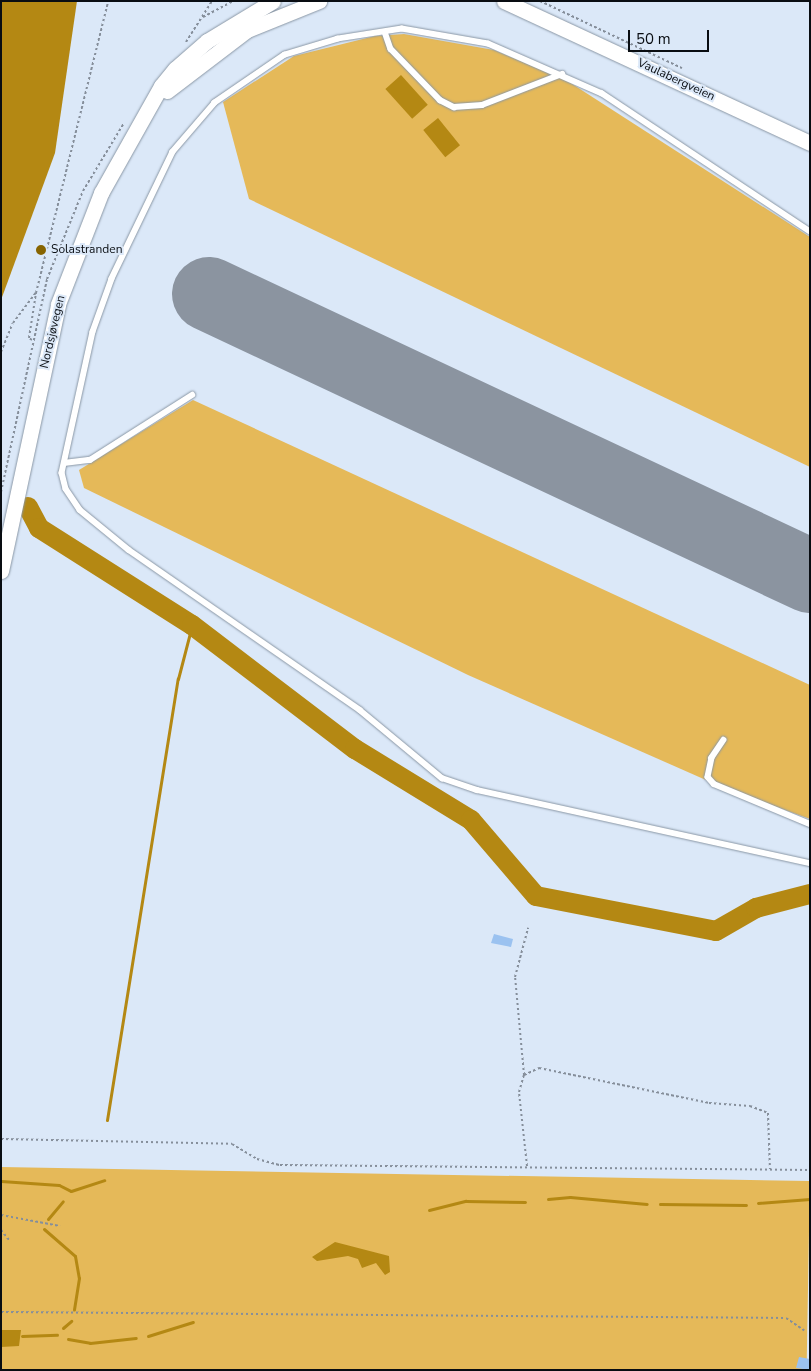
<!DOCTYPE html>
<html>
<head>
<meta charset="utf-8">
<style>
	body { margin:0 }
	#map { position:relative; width:811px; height:1371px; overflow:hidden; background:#dbe8f8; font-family:"Nunito Sans",sans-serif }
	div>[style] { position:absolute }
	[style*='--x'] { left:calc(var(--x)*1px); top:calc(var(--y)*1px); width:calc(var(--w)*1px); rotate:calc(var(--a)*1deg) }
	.green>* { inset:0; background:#e5b959; transform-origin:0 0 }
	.water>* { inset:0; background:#b48813; transform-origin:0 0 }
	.stream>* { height:3px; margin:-1.5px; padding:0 1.5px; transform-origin:1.5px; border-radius:1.5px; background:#b48813 }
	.river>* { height:20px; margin:-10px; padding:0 10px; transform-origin:10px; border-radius:10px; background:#b48813 }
	.runway>* { height:74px; margin:-37px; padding:0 37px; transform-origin:37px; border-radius:37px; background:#8b94a0 }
	.building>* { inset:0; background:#9bc2f0 }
	.path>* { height:2px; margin-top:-1px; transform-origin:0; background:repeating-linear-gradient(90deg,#858e9a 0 2.5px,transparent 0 5px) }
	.roads { filter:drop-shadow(0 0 1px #8a97a5) drop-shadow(0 0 1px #8a97a5) }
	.lane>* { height:5.5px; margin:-2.75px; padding:0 2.75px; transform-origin:2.75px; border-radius:2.75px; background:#fff }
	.secondary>* { height:15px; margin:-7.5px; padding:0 7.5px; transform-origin:7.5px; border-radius:7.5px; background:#fff }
	.dots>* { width:14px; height:14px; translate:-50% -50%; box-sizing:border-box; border:2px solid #dbe8f8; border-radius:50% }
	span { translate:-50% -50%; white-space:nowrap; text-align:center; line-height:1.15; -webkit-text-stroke:4px #dbe8f8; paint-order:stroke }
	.street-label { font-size:12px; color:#090d12 }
	.poi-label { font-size:12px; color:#090d12 }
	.left { translate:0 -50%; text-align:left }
	.frame { position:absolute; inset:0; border:2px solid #090d12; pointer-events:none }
	.scale { position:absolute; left:628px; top:30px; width:81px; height:22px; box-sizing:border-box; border:2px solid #090d12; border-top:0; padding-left:6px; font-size:15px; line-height:18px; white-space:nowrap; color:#090d12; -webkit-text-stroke:4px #dbe8f8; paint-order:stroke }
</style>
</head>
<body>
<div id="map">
	<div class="green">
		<div style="clip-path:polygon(404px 34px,494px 50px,566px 80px,810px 237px,810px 467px,249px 199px,223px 102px,294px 56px,375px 36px)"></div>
		<div style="clip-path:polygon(193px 400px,810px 685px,810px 819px,724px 788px,468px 675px,84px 488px,79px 470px)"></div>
		<div style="left:1px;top:1167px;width:809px;height:203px;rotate:1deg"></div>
	</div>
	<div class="water">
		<div style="clip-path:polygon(1px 1px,77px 1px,55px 153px,1px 300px)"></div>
		<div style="left:401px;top:75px;width:40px;height:21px;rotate:48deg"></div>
		<div style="left:438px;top:118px;width:35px;height:19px;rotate:51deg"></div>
		<div style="clip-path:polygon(335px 1242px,389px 1256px,390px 1272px,385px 1275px,376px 1263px,362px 1268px,358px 1259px,348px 1256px,317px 1261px,312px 1257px)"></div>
		<div style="clip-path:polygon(1px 1330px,21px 1330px,19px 1346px,1px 1347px)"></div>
	</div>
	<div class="stream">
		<div style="--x:802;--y:897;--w:9;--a:32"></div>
		<div style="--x:107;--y:1120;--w:447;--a:-80.9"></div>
		<div style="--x:178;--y:679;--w:56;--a:-75.5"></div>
		<div style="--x:1;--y:1181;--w:58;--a:3.9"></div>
		<div style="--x:59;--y:1185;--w:13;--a:27"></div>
		<div style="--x:71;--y:1191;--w:35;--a:-18"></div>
		<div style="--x:548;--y:1199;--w:22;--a:-5"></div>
		<div style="--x:570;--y:1197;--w:77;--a:5.2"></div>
		<div style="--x:758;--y:1203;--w:52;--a:-4.4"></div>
		<div style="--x:660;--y:1204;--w:86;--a:0.7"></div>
		<div style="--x:429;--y:1210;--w:38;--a:-14"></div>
		<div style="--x:466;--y:1201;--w:59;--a:1"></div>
		<div style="--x:48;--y:1219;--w:23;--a:-50"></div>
		<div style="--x:44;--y:1229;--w:41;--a:41.1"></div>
		<div style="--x:75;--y:1256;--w:22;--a:80"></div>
		<div style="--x:79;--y:1278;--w:32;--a:99"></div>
		<div style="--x:63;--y:1328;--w:11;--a:-41"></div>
		<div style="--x:22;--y:1336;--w:35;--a:-2"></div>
		<div style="--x:148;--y:1336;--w:47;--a:-17.3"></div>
		<div style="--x:68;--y:1339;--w:22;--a:10"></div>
		<div style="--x:90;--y:1343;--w:46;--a:-6.2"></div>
	</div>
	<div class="river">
		<div style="--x:28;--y:507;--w:24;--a:62"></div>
		<div style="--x:39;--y:528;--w:181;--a:32.4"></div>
		<div style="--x:192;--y:625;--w:205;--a:37.3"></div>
		<div style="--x:355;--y:749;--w:136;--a:31.5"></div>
		<div style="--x:471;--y:820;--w:100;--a:49.5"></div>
		<div style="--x:536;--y:896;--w:183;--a:11"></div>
		<div style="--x:716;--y:931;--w:46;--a:-29.9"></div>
		<div style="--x:756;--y:908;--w:56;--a:-14.5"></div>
	</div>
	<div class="runway">
		<div style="--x:209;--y:294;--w:664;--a:25.14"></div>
	</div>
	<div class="building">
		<div style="clip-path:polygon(494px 934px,513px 939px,511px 947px,491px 943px)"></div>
		<div style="clip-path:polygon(799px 1357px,810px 1359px,810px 1370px,796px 1368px)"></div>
	</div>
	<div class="path">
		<div style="--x:540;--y:1;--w:157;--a:25.3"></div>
		<div style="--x:203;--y:17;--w:34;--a:-28"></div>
		<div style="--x:186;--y:42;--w:49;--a:-57.6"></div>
		<div style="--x:32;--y:340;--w:4;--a:-146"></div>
		<div style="--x:29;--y:338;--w:46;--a:-81.2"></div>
		<div style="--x:1;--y:352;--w:31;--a:-68"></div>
		<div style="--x:13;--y:323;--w:38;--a:-53"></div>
		<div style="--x:36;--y:293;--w:301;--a:-76.1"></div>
		<div style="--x:1;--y:492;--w:218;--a:-77.8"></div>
		<div style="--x:47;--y:279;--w:95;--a:-67.8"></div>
		<div style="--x:83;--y:191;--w:79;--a:-58.9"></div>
		<div style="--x:524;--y:1075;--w:98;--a:-95.2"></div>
		<div style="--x:515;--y:977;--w:51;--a:-75.1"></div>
		<div style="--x:1;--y:1139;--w:231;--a:1.2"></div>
		<div style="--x:232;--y:1144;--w:29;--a:31"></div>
		<div style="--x:257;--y:1159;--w:24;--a:15"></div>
		<div style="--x:280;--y:1165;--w:530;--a:0.54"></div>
		<div style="--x:527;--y:1166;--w:74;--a:-96.2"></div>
		<div style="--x:519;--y:1092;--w:18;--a:-74"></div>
		<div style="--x:524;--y:1075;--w:17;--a:-25"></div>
		<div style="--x:539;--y:1068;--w:174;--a:11.6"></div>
		<div style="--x:709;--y:1103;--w:41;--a:4.2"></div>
		<div style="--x:750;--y:1106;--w:19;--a:21"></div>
		<div style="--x:768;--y:1113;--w:56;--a:88"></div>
		<div style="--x:1;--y:1215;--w:60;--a:10.6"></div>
		<div style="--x:1;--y:1230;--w:13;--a:51"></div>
		<div style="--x:1;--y:1312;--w:785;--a:0.44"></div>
		<div style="--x:786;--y:1318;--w:22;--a:34"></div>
	</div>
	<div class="roads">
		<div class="lane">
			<div style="--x:385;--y:32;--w:18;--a:71"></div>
			<div style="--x:391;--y:49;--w:71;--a:46.1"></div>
			<div style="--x:440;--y:100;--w:16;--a:27"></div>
			<div style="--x:454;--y:107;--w:28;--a:-4"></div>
			<div style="--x:482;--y:105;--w:86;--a:-21.2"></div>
			<div style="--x:810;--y:232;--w:250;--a:-146.4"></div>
			<div style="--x:602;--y:94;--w:124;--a:-156.3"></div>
			<div style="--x:488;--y:44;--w:87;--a:-170.1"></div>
			<div style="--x:402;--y:29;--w:65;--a:171.1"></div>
			<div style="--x:338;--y:39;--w:55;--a:163.2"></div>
			<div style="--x:285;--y:55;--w:85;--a:145.6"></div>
			<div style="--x:215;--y:103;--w:65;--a:130.6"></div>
			<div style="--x:173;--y:152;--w:141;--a:115.7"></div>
			<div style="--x:112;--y:279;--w:56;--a:109.7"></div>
			<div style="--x:93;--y:332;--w:144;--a:102.4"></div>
			<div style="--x:62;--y:473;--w:16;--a:76"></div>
			<div style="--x:66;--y:489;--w:25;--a:56"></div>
			<div style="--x:80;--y:510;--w:63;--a:39.2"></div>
			<div style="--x:129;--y:550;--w:281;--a:34.7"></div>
			<div style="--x:360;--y:710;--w:107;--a:39.7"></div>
			<div style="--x:442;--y:778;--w:37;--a:19"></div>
			<div style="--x:477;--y:790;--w:341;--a:12.4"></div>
			<div style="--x:64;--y:463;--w:26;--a:-7"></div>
			<div style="--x:90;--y:460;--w:121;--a:-32.5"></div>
			<div style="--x:724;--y:740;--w:22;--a:124"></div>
			<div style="--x:712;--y:758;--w:19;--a:102"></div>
			<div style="--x:708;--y:777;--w:9;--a:49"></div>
			<div style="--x:714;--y:784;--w:104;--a:22.6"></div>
		</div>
		<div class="secondary">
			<div style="--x:504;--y:1;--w:337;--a:24.9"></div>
			<div style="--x:167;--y:91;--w:101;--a:-37.3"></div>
			<div style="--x:247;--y:30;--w:78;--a:-21.9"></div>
			<div style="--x:1;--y:571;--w:273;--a:-77.9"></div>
			<div style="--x:58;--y:304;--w:119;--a:-68.8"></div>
			<div style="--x:101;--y:193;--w:123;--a:-60.7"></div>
			<div style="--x:161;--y:86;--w:22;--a:-51"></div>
			<div style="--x:175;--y:69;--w:43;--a:-41.2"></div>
			<div style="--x:207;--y:41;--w:77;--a:-31.2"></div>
		</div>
	</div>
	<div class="dots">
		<div style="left:41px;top:250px;background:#876400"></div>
	</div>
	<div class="street-label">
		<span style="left:676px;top:80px;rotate:25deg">Vaulabergveien</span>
		<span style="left:53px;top:332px;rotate:-77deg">Nordsjøvegen</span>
	</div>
	<div class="poi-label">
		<span class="left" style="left:51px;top:250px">Solastranden</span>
	</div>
	<div class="frame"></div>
	<div class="scale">50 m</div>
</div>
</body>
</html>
